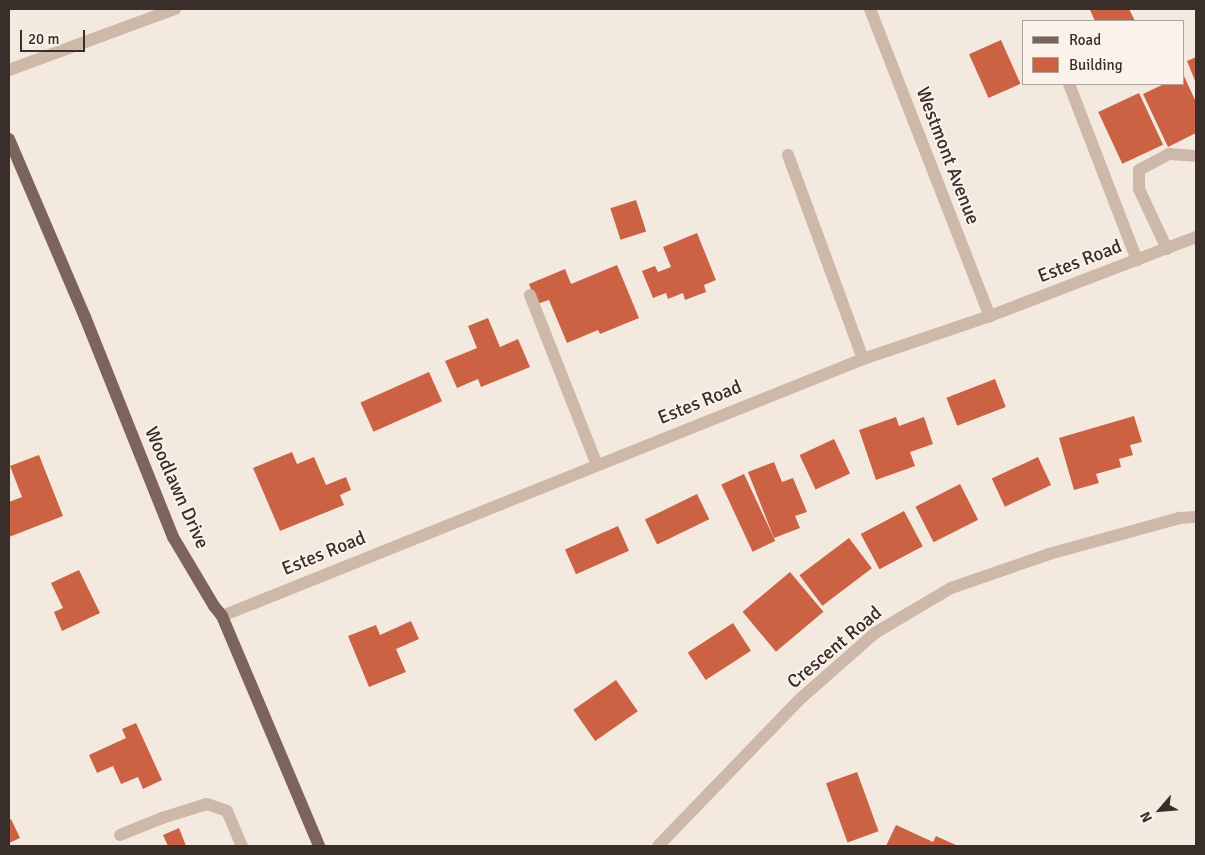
<!DOCTYPE html>
<html>
<head>
<meta charset="utf-8">
<style>
	body { margin:0 }
	#map { position:relative; width:1205px; height:855px; overflow:hidden; background:#f4e9de; font-family:Signika,sans-serif }
	div>[style] { position:absolute }
	[style*='--x'] { left:calc(var(--x)*1px); top:calc(var(--y)*1px); width:calc(var(--w)*1px); rotate:calc(var(--a)*1deg) }
	.building>* { inset:0; background:#cb6244; transform-origin:0 0 }
	.minor>* { height:12px; margin:-6px; padding:0 6px; transform-origin:6px; border-radius:6px; background:#cdb8a9 }
	.major>* { height:12px; margin:-6px; padding:0 6px; transform-origin:6px; border-radius:6px; background:#7c645a }
	span { translate:-50% -50%; white-space:nowrap; text-align:center; line-height:1.15; -webkit-text-stroke:4px #fbf3eb; paint-order:stroke }
	.street-label { font-size:19px; color:#392e29 }
	.frame { position:absolute; inset:0; border:10px solid #392e29; pointer-events:none }
	.legend { position:absolute; left:1022px; top:20px; width:162px; height:65px; box-sizing:border-box; background:#fbf3eb; border:1px solid #ada49d; margin:0; padding:6px 9px; list-style:none; font-size:15px; color:#392e29 }
	.legend li { display:flex; align-items:center; gap:10px; height:25px }
	.legend b { width:25px; border:1px solid #ada49d }
	.north { position:absolute; left:1135px; top:785px; width:50px; height:50px; -webkit-text-stroke:4px #fbf3eb; paint-order:stroke; rotate:243deg; font-size:14px; font-weight:700; line-height:20px; text-align:center; color:#392e29 }
	.north::after { content:''; display:block; margin:auto; width:18px; height:22px; background:#392e29; clip-path:polygon(50% 0,100% 100%,50% 72%,0 100%) }
	.scale { position:absolute; left:20px; top:30px; width:65px; height:22px; box-sizing:border-box; border:2px solid #392e29; border-top:0; padding-left:6px; font-size:15px; line-height:18px; white-space:nowrap; color:#392e29; -webkit-text-stroke:4px #fbf3eb; paint-order:stroke }
</style>
</head>
<body>
<div id="map">
	<div class="building">
		<div style="clip-path:polygon(1092px 9px,1129px 9px,1135px 21px,1095px 21px,1090px 10px)"></div>
		<div style="left:1001px;top:40px;width:48px;height:35px;rotate:66deg"></div>
		<div style="clip-path:polygon(1196px 57px,1196px 83px,1187px 61px)"></div>
		<div style="clip-path:polygon(1184px 76px,1196px 102px,1196px 133px,1168px 147px,1143px 94px,1164px 84px,1184px 84px)"></div>
		<div style="left:1139px;top:93px;width:57px;height:45px;rotate:65deg"></div>
		<div style="left:636px;top:200px;width:33px;height:27px;rotate:72deg"></div>
		<div style="clip-path:polygon(697px 233px,716px 280px,704px 285px,706px 292px,685px 300px,683px 293px,668px 299px,666px 293px,653px 298px,642px 271px,655px 266px,658px 272px,671px 267px,663px 247px)"></div>
		<div style="clip-path:polygon(617px 265px,639px 318px,600px 334px,598px 330px,567px 343px,549px 300px,537px 304px,529px 284px,565px 269px,571px 284px)"></div>
		<div style="clip-path:polygon(488px 318px,500px 347px,518px 339px,530px 367px,481px 387px,478px 379px,457px 388px,445px 361px,477px 348px,468px 326px)"></div>
		<div style="left:429px;top:372px;width:32px;height:75px;rotate:66deg"></div>
		<div style="left:995px;top:379px;width:30px;height:52px;rotate:69deg"></div>
		<div style="clip-path:polygon(1134px 416px,1142px 442px,1130px 445px,1133px 455px,1119px 459px,1121px 467px,1096px 474px,1099px 483px,1074px 490px,1059px 438px)"></div>
		<div style="clip-path:polygon(896px 417px,899px 426px,924px 417px,933px 444px,910px 452px,915px 466px,876px 480px,859px 430px)"></div>
		<div style="left:834px;top:439px;width:38px;height:38px;rotate:65deg"></div>
		<div style="clip-path:polygon(292px 452px,297px 464px,314px 457px,326px 485px,346px 477px,351px 490px,340px 495px,344px 505px,280px 531px,253px 468px)"></div>
		<div style="clip-path:polygon(39px 455px,63px 516px,9px 537px,9px 502px,22px 497px,10px 466px)"></div>
		<div style="left:1038px;top:457px;width:31px;height:51px;rotate:65deg"></div>
		<div style="clip-path:polygon(774px 462px,782px 482px,793px 478px,807px 512px,795px 516px,800px 528px,774px 538px,748px 472px)"></div>
		<div style="left:744px;top:474px;width:74px;height:25px;rotate:65deg"></div>
		<div style="left:960px;top:484px;width:40px;height:50px;rotate:63deg"></div>
		<div style="left:697px;top:494px;width:28px;height:58px;rotate:64deg"></div>
		<div style="left:904px;top:511px;width:40px;height:49px;rotate:62deg"></div>
		<div style="left:618px;top:526px;width:27px;height:58px;rotate:66deg"></div>
		<div style="left:849px;top:538px;width:38px;height:62px;rotate:53deg"></div>
		<div style="clip-path:polygon(79px 570px,100px 613px,62px 631px,54px 612px,63px 608px,51px 583px)"></div>
		<div style="left:790px;top:572px;width:52px;height:62px;rotate:50deg"></div>
		<div style="clip-path:polygon(411px 621px,419px 639px,396px 649px,406px 672px,369px 687px,348px 636px,376px 625px,380px 635px)"></div>
		<div style="left:733px;top:623px;width:33px;height:54px;rotate:57deg"></div>
		<div style="left:616px;top:680px;width:38px;height:52px;rotate:55deg"></div>
		<div style="clip-path:polygon(136px 723px,162px 780px,143px 789px,138px 777px,121px 784px,113px 766px,97px 773px,89px 755px,126px 738px,122px 729px)"></div>
		<div style="left:857px;top:772px;width:63px;height:33px;rotate:70deg"></div>
		<div style="clip-path:polygon(11px 819px,20px 838px,9px 843px,9px 820px)"></div>
		<div style="clip-path:polygon(896px 825px,933px 842px,936px 836px,958px 846px,886px 846px)"></div>
		<div style="clip-path:polygon(179px 828px,186px 846px,168px 846px,163px 835px)"></div>
	</div>
	<div class="minor">
		<div style="--x:870;--y:9;--w:330;--a:68.7"></div>
		<div style="--x:9;--y:70;--w:177;--a:-20.2"></div>
		<div style="--x:1069;--y:84;--w:189;--a:68.9"></div>
		<div style="--x:788;--y:155;--w:217;--a:69.8"></div>
		<div style="--x:1167;--y:249;--w:66;--a:-115"></div>
		<div style="--x:1139;--y:189;--w:19;--a:-90"></div>
		<div style="--x:1139;--y:170;--w:34;--a:-28"></div>
		<div style="--x:1169;--y:154;--w:27;--a:4"></div>
		<div style="--x:530;--y:295;--w:183;--a:68.5"></div>
		<div style="--x:222;--y:616;--w:691;--a:-21.85"></div>
		<div style="--x:863;--y:359;--w:134;--a:-18.7"></div>
		<div style="--x:990;--y:316;--w:221;--a:-21"></div>
		<div style="--x:120;--y:835;--w:45;--a:-22"></div>
		<div style="--x:162;--y:818;--w:47;--a:-17.3"></div>
		<div style="--x:207;--y:804;--w:21;--a:19"></div>
		<div style="--x:227;--y:811;--w:38;--a:67"></div>
		<div style="--x:658;--y:846;--w:203;--a:-46"></div>
		<div style="--x:799;--y:700;--w:101;--a:-41.4"></div>
		<div style="--x:875;--y:633;--w:88;--a:-30.6"></div>
		<div style="--x:951;--y:588;--w:104;--a:-19.1"></div>
		<div style="--x:1049;--y:554;--w:136;--a:-15.4"></div>
		<div style="--x:1180;--y:518;--w:16;--a:-4"></div>
	</div>
	<div class="major">
		<div style="--x:9;--y:139;--w:194;--a:66.9"></div>
		<div style="--x:85;--y:317;--w:237;--a:68.2"></div>
		<div style="--x:173;--y:537;--w:80;--a:59.3"></div>
		<div style="--x:214;--y:606;--w:13;--a:51"></div>
		<div style="--x:222;--y:616;--w:250;--a:67.1"></div>
	</div>
	<div class="street-label">
		<span style="left:947px;top:156px;rotate:69deg">Westmont Avenue</span>
		<span style="left:1080px;top:262px;rotate:-21deg">Estes Road</span>
		<span style="left:700px;top:403px;rotate:-22deg">Estes Road</span>
		<span style="left:176px;top:488px;rotate:66deg">Woodlawn Drive</span>
		<span style="left:324px;top:554px;rotate:-22deg">Estes Road</span>
		<span style="left:835px;top:648px;rotate:-40deg">Crescent Road</span>
	</div>
	<div class="frame"></div>
	<ul class="legend">
	<li><b style="height:6px;background:#7c645a"></b>Road</li>
	<li><b style="height:14px;background:#cb6244"></b>Building</li>
	</ul>
	<div class="north">N</div>
	<div class="scale">20 m</div>
</div>
</body>
</html>
